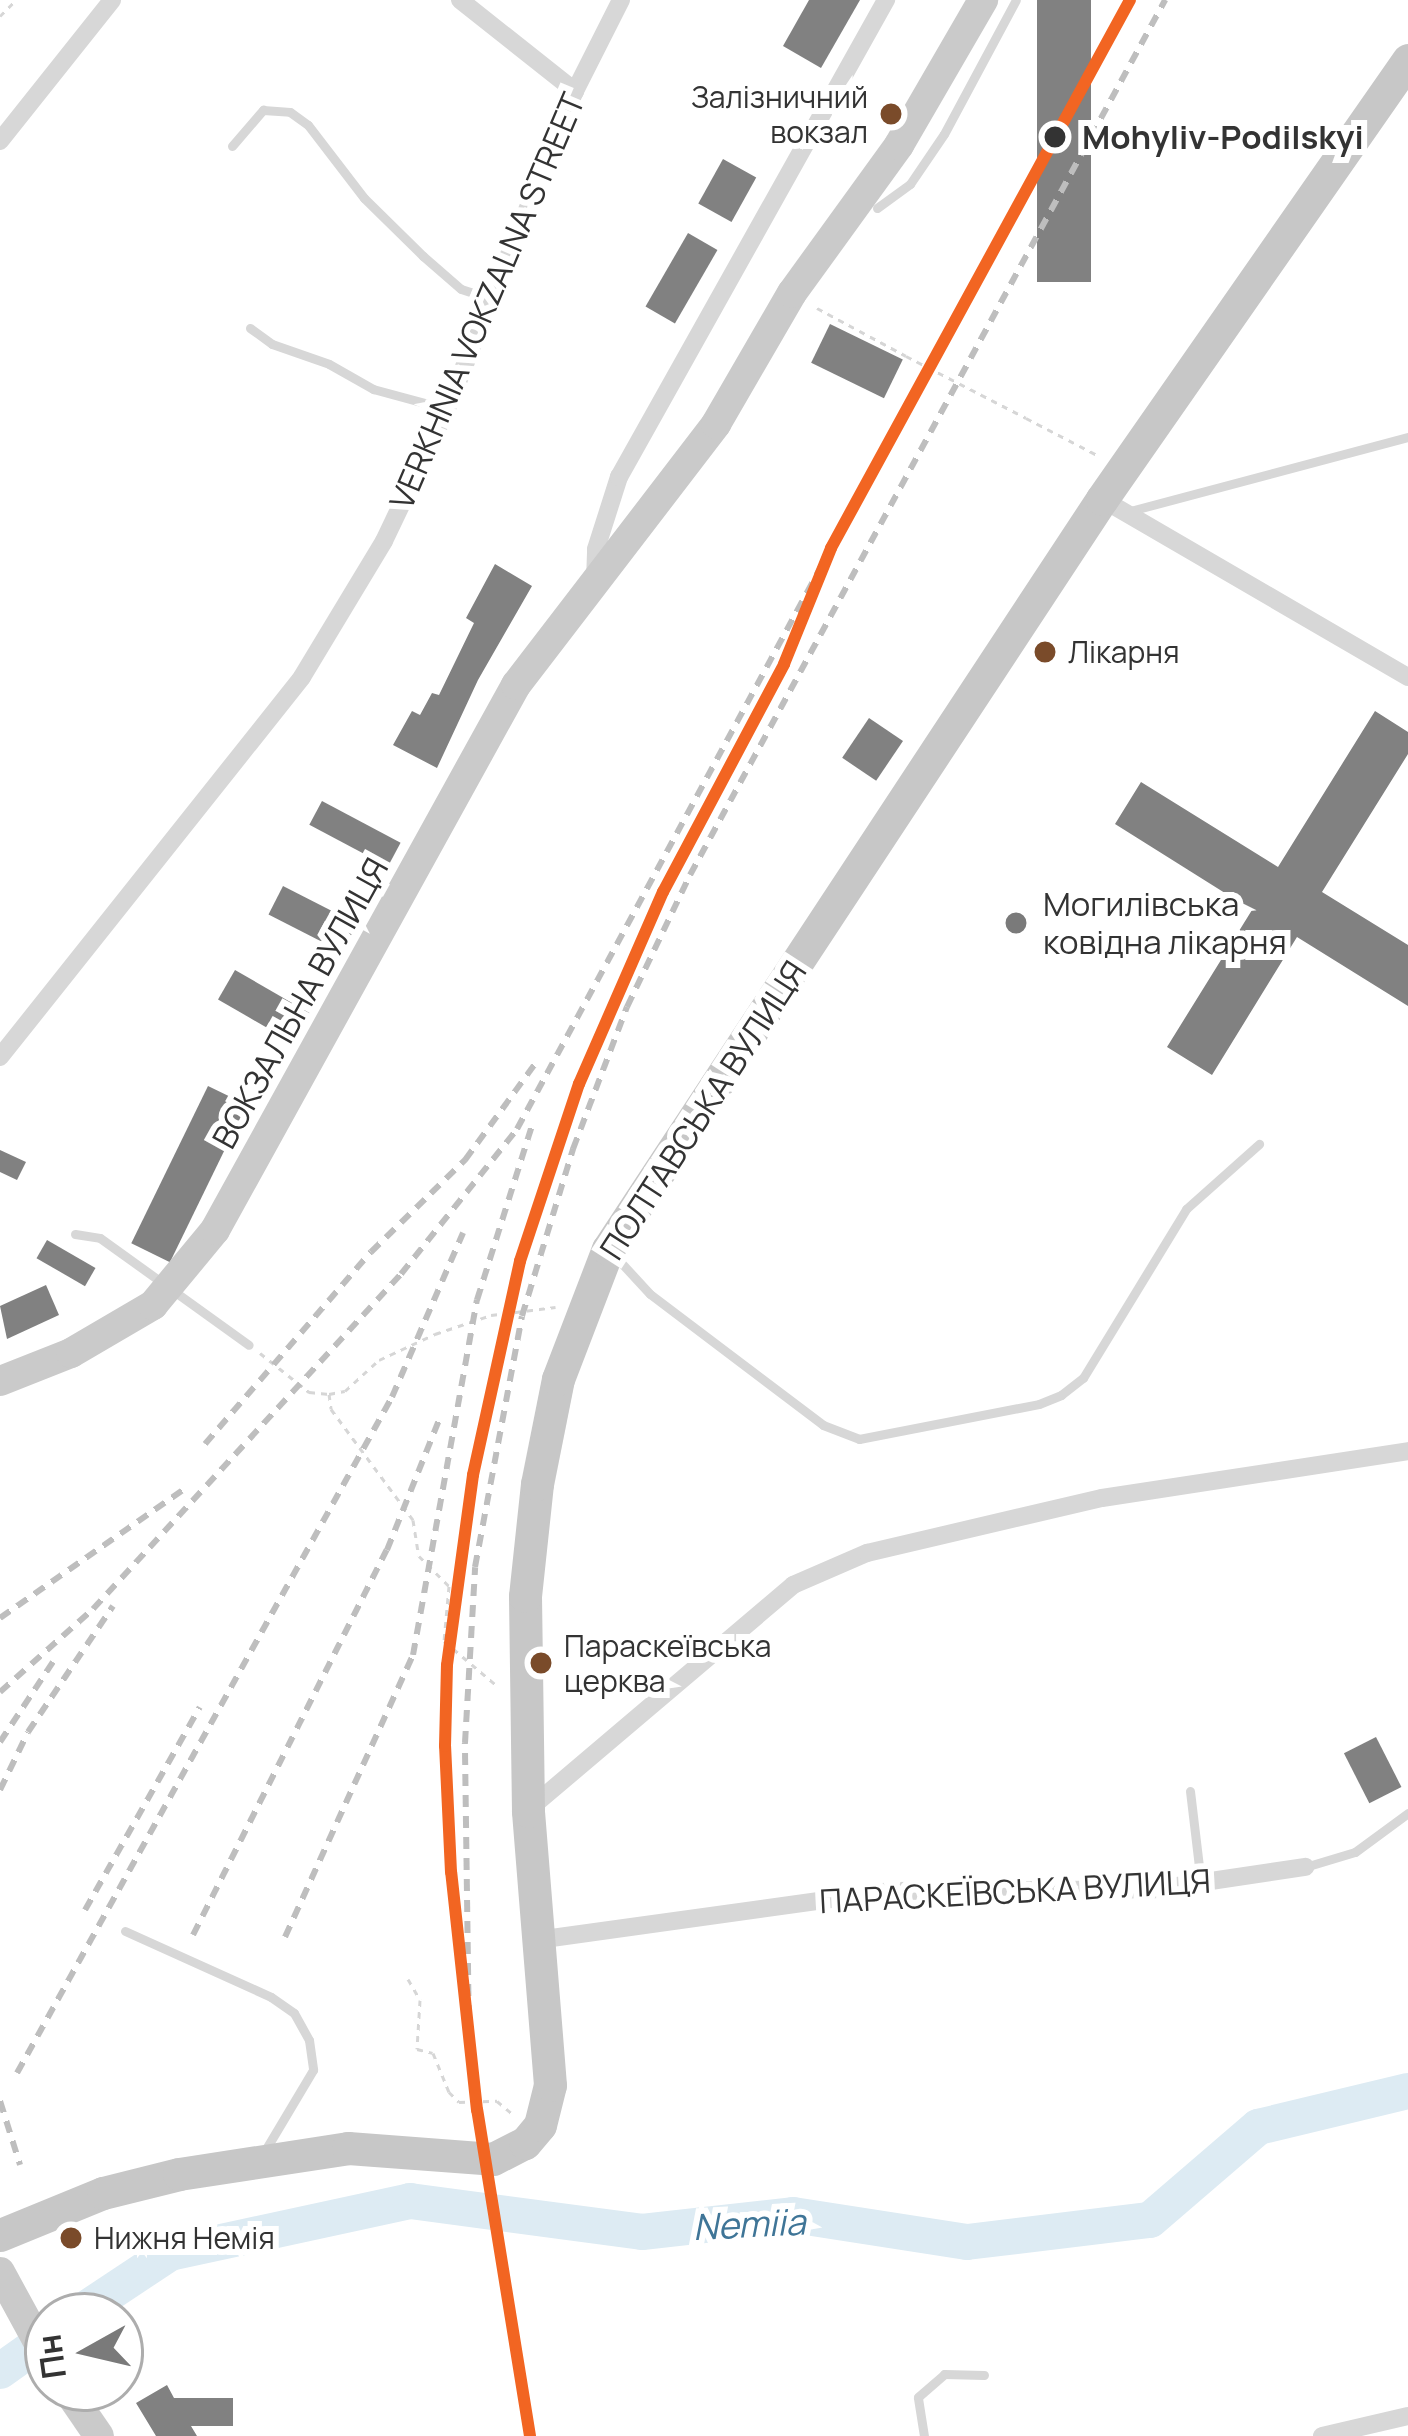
<!DOCTYPE html>
<html>
<head>
<meta charset="utf-8">
<style>
	body { margin:0 }
	#map { position:relative; width:1408px; height:2436px; overflow:hidden; background:#fff; font-family:Manrope,sans-serif }
	div>[style] { position:absolute }
	[style*='--x'] { left:calc(var(--x)*1px); top:calc(var(--y)*1px); width:calc(var(--w)*1px); rotate:calc(var(--a)*1deg) }
	.river>* { height:36px; margin:-18px; padding:0 18px; transform-origin:18px; border-radius:18px; background:#ddebf3 }
	.building>* { inset:0; background:#818181; transform-origin:0 0 }
	.path>* { height:3px; margin-top:-1.5px; transform-origin:0; background:repeating-linear-gradient(90deg,#d6d6d6 0 6px,transparent 0 12px) }
	.service>* { height:9px; margin:-4.5px; padding:0 4.5px; transform-origin:4.5px; border-radius:4.5px; background:#d7d7d7 }
	.minor>* { height:18px; margin:-9px; padding:0 9px; transform-origin:9px; border-radius:9px; background:#d7d7d7 }
	.primary>* { height:30px; margin:-15px; padding:0 15px; transform-origin:15px; border-radius:15px; background:#cacaca }
	.trunk>* { height:33px; margin:-16.5px; padding:0 16.5px; transform-origin:16.5px; border-radius:16.5px; background:#c7c7c7 }
	.rail>* { height:6px; margin-top:-3px; transform-origin:0; background:repeating-linear-gradient(90deg,#bebebe 0 12px,transparent 0 21px) }
	.path-bridge>* { height:3px; margin-top:-1.5px; transform-origin:0; background:repeating-linear-gradient(90deg,#d6d6d6 0 6px,transparent 0 12px) }
	.rail-1>* { height:12px; margin:-6px; padding:0 6px; transform-origin:6px; border-radius:6px; background:#f26522 }
	.dots>* { width:33px; height:33px; translate:-50% -50%; box-sizing:border-box; border:6px solid #fff; border-radius:50% }
	span { translate:-50% -50%; white-space:nowrap; text-align:center; line-height:1.15; -webkit-text-stroke:12px #fff; paint-order:stroke }
	.bus-label { font-size:30px; color:#333 }
	.right { translate:-100% -50%; text-align:right }
	.left { translate:0 -50%; text-align:left }
	.stop-label { font-size:33px; color:#333; font-weight:700 }
	.street-label { font-size:33px; color:#333 }
	.poi-label { font-size:33px; color:#333 }
	.water-label { font-size:36px; color:#3f7597; font-style:italic }
	.north { position:absolute; left:24px; top:2292px; width:120px; height:120px; box-sizing:border-box; background:#fff; border:3px solid #adadad; border-radius:50%; rotate:262deg; font-size:33px; font-weight:700; line-height:48px; text-align:center; color:#333 }
	.north::after { content:''; display:block; margin:auto; width:42px; height:54px; background:#7a7a7a; clip-path:polygon(50% 0,100% 100%,50% 72%,0 100%) }
</style>
</head>
<body>
<div id="map">
	<div class="river">
		<div style="--x:75;--y:2316;--w:114;--a:-33.6"></div>
		<div style="--x:170;--y:2253;--w:246;--a:-12.2"></div>
		<div style="--x:410;--y:2201;--w:234;--a:7.6"></div>
		<div style="--x:642;--y:2232;--w:152;--a:-6.4"></div>
		<div style="--x:793;--y:2215;--w:176;--a:8.8"></div>
		<div style="--x:967;--y:2242;--w:184;--a:-6.9"></div>
		<div style="--x:1150;--y:2220;--w:143;--a:-40.7"></div>
		<div style="--x:1258;--y:2127;--w:154;--a:-13.5"></div>
		<div style="--x:0;--y:2371;--w:59;--a:-35.3"></div>
	</div>
	<div class="building">
		<div style="clip-path:polygon(809px 0,860px 0,821px 68px,783px 46px)"></div>
		<div style="left:1037px;top:0;width:54px;height:282px"></div>
		<div style="left:723px;top:159px;width:38px;height:51px;rotate:29deg"></div>
		<div style="left:688px;top:233px;width:34px;height:85px;rotate:30deg"></div>
		<div style="left:830px;top:324px;width:81px;height:43px;rotate:26deg"></div>
		<div style="clip-path:polygon(495px 564px,532px 586px,478px 680px,437px 768px,393px 745px,412px 711px,420px 715px,432px 693px,439px 695px,474px 623px,466px 618px)"></div>
		<div style="clip-path:polygon(1375px 711px,1408px 732px,1408px 754px,1322px 892px,1408px 945px,1408px 1006px,1297px 937px,1212px 1075px,1167px 1047px,1252px 910px,1115px 824px,1141px 782px,1278px 867px)"></div>
		<div style="left:869px;top:718px;width:41px;height:48px;rotate:34deg"></div>
		<div style="left:322px;top:801px;width:89px;height:27px;rotate:28deg"></div>
		<div style="left:283px;top:886px;width:83px;height:32px;rotate:27deg"></div>
		<div style="left:235px;top:970px;width:86px;height:34px;rotate:30deg"></div>
		<div style="left:208px;top:1086px;width:43px;height:175px;rotate:26deg"></div>
		<div style="clip-path:polygon(0 1150px,26px 1162px,17px 1180px,0 1172px)"></div>
		<div style="left:47px;top:1240px;width:56px;height:21px;rotate:30deg"></div>
		<div style="clip-path:polygon(46px 1285px,59px 1315px,7px 1339px,0 1306px)"></div>
		<div style="left:1376px;top:1737px;width:56px;height:36px;rotate:63deg"></div>
		<div style="clip-path:polygon(167px 2385px,174px 2398px,233px 2398px,233px 2426px,191px 2426px,197px 2436px,156px 2436px,136px 2403px)"></div>
	</div>
	<div class="path">
		<div style="--x:0;--y:16;--w:23;--a:-45"></div>
		<div style="--x:817;--y:308;--w:101;--a:28.3"></div>
		<div style="--x:1026;--y:418;--w:82;--a:27.5"></div>
		<div style="--x:260;--y:1353;--w:63;--a:38.5"></div>
		<div style="--x:309;--y:1392;--w:20;--a:6"></div>
		<div style="--x:329;--y:1394;--w:16;--a:-11"></div>
		<div style="--x:345;--y:1391;--w:46;--a:-42.4"></div>
		<div style="--x:379;--y:1360;--w:62;--a:-24.9"></div>
		<div style="--x:435;--y:1334;--w:59;--a:-18.7"></div>
		<div style="--x:491;--y:1315;--w:65;--a:-7"></div>
		<div style="--x:329;--y:1394;--w:15;--a:82"></div>
		<div style="--x:331;--y:1409;--w:138;--a:53.5"></div>
		<div style="--x:413;--y:1520;--w:36;--a:81"></div>
		<div style="--x:419;--y:1556;--w:42;--a:45"></div>
		<div style="--x:449;--y:1586;--w:55;--a:95.2"></div>
		<div style="--x:444;--y:1641;--w:68;--a:40.2"></div>
		<div style="--x:408;--y:1979;--w:24;--a:60"></div>
		<div style="--x:420;--y:2000;--w:49;--a:93.5"></div>
		<div style="--x:417;--y:2049;--w:16;--a:14"></div>
		<div style="--x:433;--y:2053;--w:42;--a:67.7"></div>
		<div style="--x:449;--y:2092;--w:14;--a:45"></div>
		<div style="--x:459;--y:2102;--w:38;--a:-2"></div>
		<div style="--x:497;--y:2101;--w:23;--a:40"></div>
	</div>
	<div class="service">
		<div style="--x:232;--y:146;--w:48;--a:-49.3"></div>
		<div style="--x:263;--y:110;--w:27;--a:4"></div>
		<div style="--x:290;--y:112;--w:22;--a:36"></div>
		<div style="--x:308;--y:125;--w:92;--a:52.5"></div>
		<div style="--x:364;--y:198;--w:83;--a:44.5"></div>
		<div style="--x:423;--y:256;--w:50;--a:41"></div>
		<div style="--x:461;--y:289;--w:32;--a:18"></div>
		<div style="--x:877;--y:208;--w:41;--a:-36"></div>
		<div style="--x:910;--y:184;--w:60;--a:-55.8"></div>
		<div style="--x:944;--y:134;--w:152;--a:-61.8"></div>
		<div style="--x:250;--y:328;--w:27;--a:36"></div>
		<div style="--x:272;--y:344;--w:60;--a:19.3"></div>
		<div style="--x:329;--y:364;--w:51;--a:29.6"></div>
		<div style="--x:373;--y:389;--w:77;--a:15.1"></div>
		<div style="--x:1130;--y:511;--w:288;--a:-14.9"></div>
		<div style="--x:75;--y:1234;--w:25;--a:9"></div>
		<div style="--x:100;--y:1238;--w:183;--a:35.7"></div>
		<div style="--x:614;--y:1255;--w:53;--a:47.3"></div>
		<div style="--x:650;--y:1294;--w:217;--a:37.1"></div>
		<div style="--x:823;--y:1425;--w:39;--a:21"></div>
		<div style="--x:859;--y:1439;--w:183;--a:-11"></div>
		<div style="--x:1039;--y:1404;--w:24;--a:-22"></div>
		<div style="--x:1061;--y:1395;--w:28;--a:-38"></div>
		<div style="--x:1083;--y:1378;--w:198;--a:-58.6"></div>
		<div style="--x:1186;--y:1209;--w:98;--a:-41.7"></div>
		<div style="--x:1190;--y:1791;--w:93;--a:83.2"></div>
		<div style="--x:1305;--y:1867;--w:52;--a:-16.7"></div>
		<div style="--x:1355;--y:1852;--w:66;--a:-36.3"></div>
		<div style="--x:125;--y:1931;--w:160;--a:24.3"></div>
		<div style="--x:271;--y:1997;--w:28;--a:35"></div>
		<div style="--x:294;--y:2013;--w:31;--a:61"></div>
		<div style="--x:309;--y:2040;--w:30;--a:82"></div>
		<div style="--x:313;--y:2070;--w:98;--a:120.8"></div>
		<div style="--x:924;--y:2436;--w:39;--a:-99"></div>
		<div style="--x:918;--y:2397;--w:35;--a:-41"></div>
		<div style="--x:944;--y:2374;--w:40;--a:1.4"></div>
	</div>
	<div class="minor">
		<div style="--x:460;--y:0;--w:147;--a:38.4"></div>
		<div style="--x:0;--y:141;--w:180;--a:-51.5"></div>
		<div style="--x:1102;--y:499;--w:354;--a:30.2"></div>
		<div style="--x:595;--y:581;--w:32;--a:-88"></div>
		<div style="--x:596;--y:549;--w:76;--a:-72.3"></div>
		<div style="--x:619;--y:477;--w:547;--a:-60.76"></div>
		<div style="--x:0;--y:1057;--w:485;--a:-51.5"></div>
		<div style="--x:302;--y:677;--w:159;--a:-58.9"></div>
		<div style="--x:384;--y:541;--w:146;--a:-64.5"></div>
		<div style="--x:447;--y:409;--w:343;--a:-68.1"></div>
		<div style="--x:575;--y:91;--w:102;--a:-63.2"></div>
		<div style="--x:528;--y:1810;--w:348;--a:-40.3"></div>
		<div style="--x:793;--y:1585;--w:81;--a:-23.4"></div>
		<div style="--x:867;--y:1553;--w:241;--a:-13.2"></div>
		<div style="--x:1102;--y:1498;--w:310;--a:-8.7"></div>
		<div style="--x:537;--y:1940;--w:357;--a:-7.9"></div>
		<div style="--x:891;--y:1891;--w:266;--a:-0.4"></div>
		<div style="--x:1157;--y:1889;--w:150;--a:-8.5"></div>
		<div style="--x:1322;--y:2436;--w:88;--a:-13.1"></div>
	</div>
	<div class="primary">
		<div style="--x:0;--y:1381;--w:76;--a:-21.5"></div>
		<div style="--x:71;--y:1353;--w:95;--a:-30.3"></div>
		<div style="--x:153;--y:1305;--w:97;--a:-50.4"></div>
		<div style="--x:215;--y:1230;--w:623;--a:-61.09"></div>
		<div style="--x:516;--y:685;--w:329;--a:-52.5"></div>
		<div style="--x:716;--y:424;--w:151;--a:-59.9"></div>
		<div style="--x:792;--y:293;--w:183;--a:-54.1"></div>
		<div style="--x:899;--y:145;--w:168;--a:-59.9"></div>
		<div style="--x:0;--y:2272;--w:100;--a:61.4"></div>
		<div style="--x:66;--y:2388;--w:58;--a:55.5"></div>
	</div>
	<div class="trunk">
		<div style="--x:0;--y:2235;--w:111;--a:-22.2"></div>
		<div style="--x:103;--y:2193;--w:78;--a:-14"></div>
		<div style="--x:179;--y:2174;--w:171;--a:-8.7"></div>
		<div style="--x:348;--y:2148;--w:145;--a:4.3"></div>
		<div style="--x:493;--y:2159;--w:36;--a:-27"></div>
		<div style="--x:525;--y:2143;--w:23;--a:-50"></div>
		<div style="--x:540;--y:2125;--w:41;--a:-76"></div>
		<div style="--x:550;--y:2085;--w:275;--a:-94.6"></div>
		<div style="--x:528;--y:1811;--w:215;--a:-90.8"></div>
		<div style="--x:525;--y:1596;--w:113;--a:-83.9"></div>
		<div style="--x:537;--y:1484;--w:107;--a:-78.7"></div>
		<div style="--x:558;--y:1379;--w:139;--a:-69"></div>
		<div style="--x:608;--y:1249;--w:898;--a:-56.63"></div>
		<div style="--x:1102;--y:499;--w:535;--a:-55.12"></div>
	</div>
	<div class="rail">
		<div style="--x:205;--y:1444;--w:254;--a:-49.2"></div>
		<div style="--x:371;--y:1252;--w:132;--a:-44.4"></div>
		<div style="--x:465;--y:1160;--w:119;--a:-53.9"></div>
		<div style="--x:0;--y:1618;--w:228;--a:-35"></div>
		<div style="--x:0;--y:1692;--w:125;--a:-41.7"></div>
		<div style="--x:93;--y:1609;--w:455;--a:-47.4"></div>
		<div style="--x:401;--y:1274;--w:186;--a:-51.3"></div>
		<div style="--x:517;--y:1129;--w:660;--a:-61.61"></div>
		<div style="--x:0;--y:1742;--w:96;--a:-56.5"></div>
		<div style="--x:0;--y:1790;--w:64;--a:-64.2"></div>
		<div style="--x:28;--y:1732;--w:152;--a:-56"></div>
		<div style="--x:85;--y:1910;--w:233;--a:-60.5"></div>
		<div style="--x:193;--y:1935;--w:431;--a:-63.3"></div>
		<div style="--x:387;--y:1550;--w:145;--a:-68.2"></div>
		<div style="--x:285;--y:1937;--w:310;--a:-65.6"></div>
		<div style="--x:413;--y:1655;--w:361;--a:-79.8"></div>
		<div style="--x:477;--y:1300;--w:187;--a:-72.5"></div>
		<div style="--x:469;--y:2038;--w:295;--a:-90.8"></div>
		<div style="--x:465;--y:1743;--w:176;--a:-86.7"></div>
		<div style="--x:475;--y:1567;--w:255;--a:-79.4"></div>
		<div style="--x:522;--y:1316;--w:175;--a:-73"></div>
		<div style="--x:573;--y:1149;--w:152;--a:-69.2"></div>
		<div style="--x:627;--y:1007;--w:146;--a:-64.5"></div>
		<div style="--x:690;--y:875;--w:996;--a:-61.5"></div>
		<div style="--x:17;--y:2073;--w:773;--a:-60.98"></div>
		<div style="--x:392;--y:1397;--w:179;--a:-66.6"></div>
		<div style="--x:0;--y:2101;--w:67;--a:72.6"></div>
	</div>
	<div class="path-bridge">
		<div style="--x:906;--y:356;--w:135;--a:27.3"></div>
	</div>
	<div class="rail-1">
		<div style="--x:530;--y:2436;--w:330;--a:-99.2"></div>
		<div style="--x:477;--y:2110;--w:239;--a:-96.2"></div>
		<div style="--x:451;--y:1872;--w:126;--a:-92.7"></div>
		<div style="--x:445;--y:1746;--w:81;--a:-88.6"></div>
		<div style="--x:447;--y:1665;--w:192;--a:-82.2"></div>
		<div style="--x:473;--y:1475;--w:219;--a:-77.6"></div>
		<div style="--x:520;--y:1261;--w:187;--a:-71.6"></div>
		<div style="--x:579;--y:1084;--w:210;--a:-66.4"></div>
		<div style="--x:663;--y:892;--w:258;--a:-62"></div>
		<div style="--x:784;--y:664;--w:125;--a:-67.9"></div>
		<div style="--x:831;--y:548;--w:624;--a:-61.38"></div>
	</div>
	<div class="dots">
		<div style="left:891px;top:114px;background:#7a4b2a"></div>
		<div style="left:1055px;top:137px;background:#333"></div>
		<div style="left:1045px;top:652px;background:#7a4b2a"></div>
		<div style="left:1016px;top:923px;background:#7a7a7a"></div>
		<div style="left:541px;top:1663px;background:#7a4b2a"></div>
		<div style="left:71px;top:2238px;background:#7a4b2a"></div>
	</div>
	<div class="bus-label">
		<span class="right" style="left:868px;top:114px">Залізничний<br>вокзал</span>
		<span class="left" style="left:1068px;top:652px">Лікарня</span>
		<span class="left" style="left:564px;top:1663px">Параскеївська<br>церква</span>
		<span class="left" style="left:94px;top:2238px">Нижня Немія</span>
	</div>
	<div class="stop-label">
		<span class="left" style="left:1082px;top:137px">Mohyliv-Podilskyi</span>
	</div>
	<div class="street-label">
		<span style="left:487px;top:301px;rotate:-67deg">VERKHNIA VOKZALNA STREET</span>
		<span style="left:300px;top:1003px;rotate:-61deg">ВОКЗАЛЬНА ВУЛИЦЯ</span>
		<span style="left:703px;top:1110px;rotate:-57deg">ПОЛТАВСЬКА ВУЛИЦЯ</span>
		<span style="left:1015px;top:1891px;rotate:-3deg">ПАРАСКЕЇВСЬКА ВУЛИЦЯ</span>
	</div>
	<div class="poi-label">
		<span class="left" style="left:1043px;top:923px">Могилівська<br>ковідна лікарня</span>
	</div>
	<div class="water-label">
		<span style="left:749px;top:2224px;rotate:-3deg">Nemiia</span>
	</div>
	<div class="north">Пн</div>
</div>
</body>
</html>
